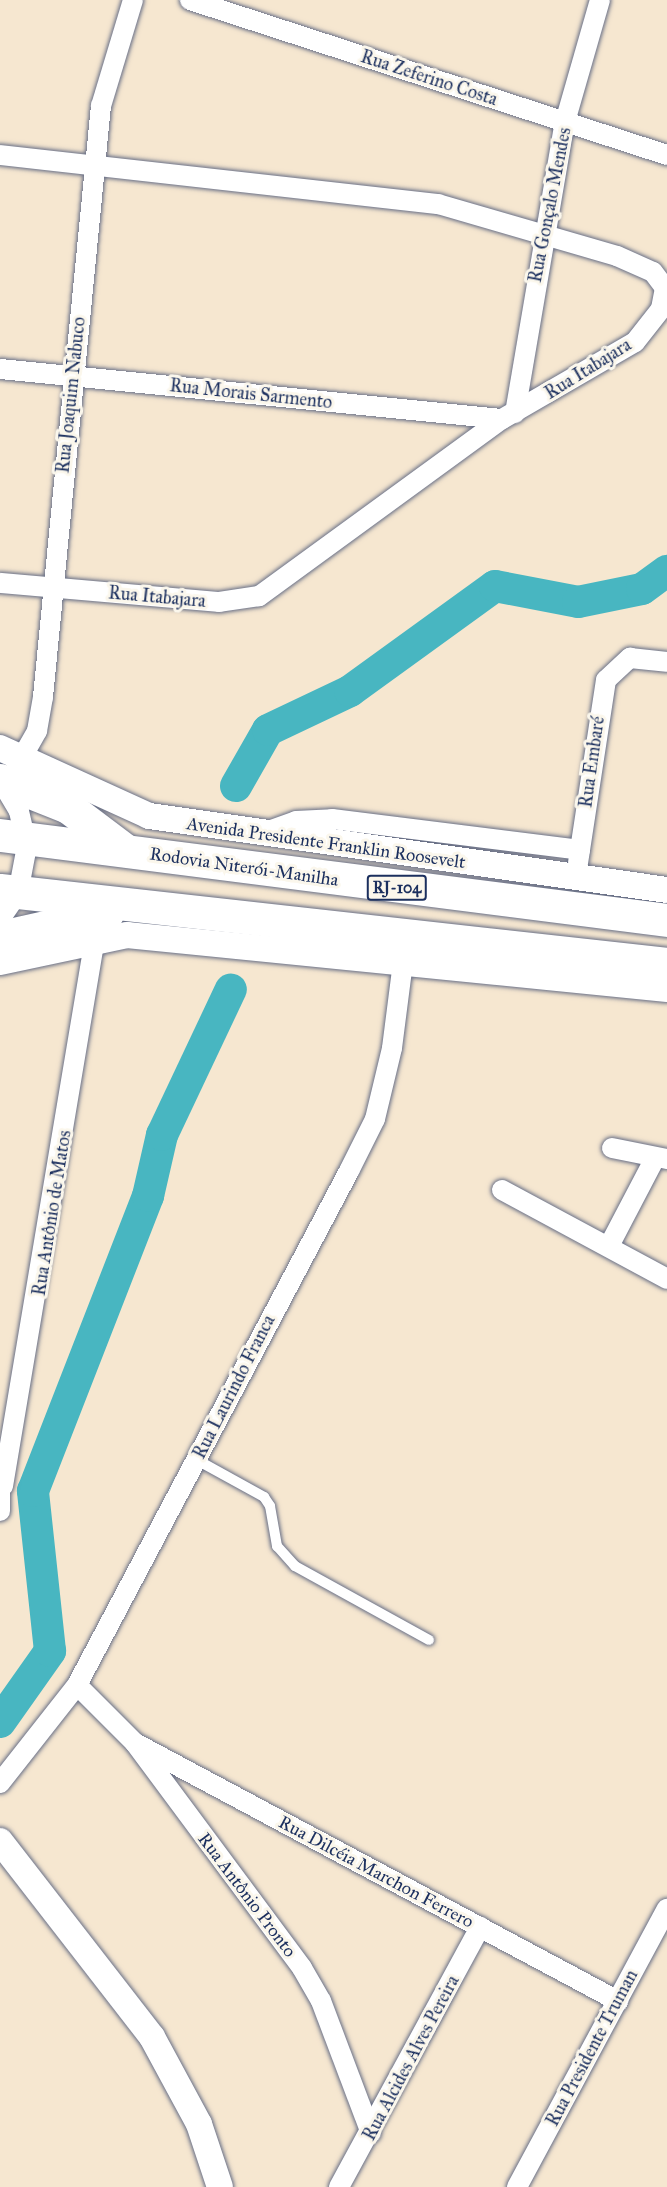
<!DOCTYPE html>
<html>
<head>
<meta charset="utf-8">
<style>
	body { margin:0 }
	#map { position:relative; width:667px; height:2187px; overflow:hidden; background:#f6e7d0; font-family:"IM FELL Great Primer",serif }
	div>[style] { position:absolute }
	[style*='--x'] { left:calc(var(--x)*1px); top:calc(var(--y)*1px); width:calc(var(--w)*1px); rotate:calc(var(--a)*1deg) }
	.river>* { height:32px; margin:-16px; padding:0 16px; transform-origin:16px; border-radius:16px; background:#48b6c1 }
	.roads { filter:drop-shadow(0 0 2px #686f86) drop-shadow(0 0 2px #686f86) }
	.service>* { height:10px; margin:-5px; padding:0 5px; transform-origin:5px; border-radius:5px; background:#fff }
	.minor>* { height:20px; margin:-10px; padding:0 10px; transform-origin:10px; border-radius:10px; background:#fff }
	.tertiary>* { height:26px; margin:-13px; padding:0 13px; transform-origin:13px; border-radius:13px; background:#fff }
	.trunk>* { height:33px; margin:-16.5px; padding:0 16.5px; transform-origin:16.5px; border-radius:16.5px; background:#fff }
	span { translate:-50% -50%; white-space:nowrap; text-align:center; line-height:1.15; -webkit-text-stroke:6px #fbf7ec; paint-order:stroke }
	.shield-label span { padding:2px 4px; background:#fbf7ec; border:2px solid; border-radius:4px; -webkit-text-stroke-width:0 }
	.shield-label { font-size:16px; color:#1b2f5e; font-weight:700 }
	.street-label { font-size:18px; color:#1b2f5e }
</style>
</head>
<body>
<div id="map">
	<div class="river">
		<div style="--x:236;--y:786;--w:64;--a:-60.3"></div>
		<div style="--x:268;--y:730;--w:91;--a:-25.4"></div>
		<div style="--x:350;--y:691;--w:179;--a:-35.9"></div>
		<div style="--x:495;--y:586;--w:85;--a:10.9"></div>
		<div style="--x:578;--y:602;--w:65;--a:-11.5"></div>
		<div style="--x:642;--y:589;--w:31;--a:-36"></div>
		<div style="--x:0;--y:1722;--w:87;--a:-54.8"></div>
		<div style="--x:50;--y:1651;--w:161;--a:-96.1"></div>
		<div style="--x:33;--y:1491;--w:317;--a:-68.7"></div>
		<div style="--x:148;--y:1196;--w:63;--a:-77.1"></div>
		<div style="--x:162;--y:1135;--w:161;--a:-64.7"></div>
	</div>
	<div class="roads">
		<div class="service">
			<div style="--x:197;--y:1460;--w:77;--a:28.9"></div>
			<div style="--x:264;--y:1497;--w:11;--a:56"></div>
			<div style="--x:270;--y:1506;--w:41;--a:80.1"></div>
			<div style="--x:277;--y:1546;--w:27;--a:48"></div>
			<div style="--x:295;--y:1566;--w:153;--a:28.9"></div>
		</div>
		<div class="minor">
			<div style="--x:190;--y:0;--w:502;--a:18"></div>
			<div style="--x:0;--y:155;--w:441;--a:6.4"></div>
			<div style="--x:438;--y:204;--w:186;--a:16.2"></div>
			<div style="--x:617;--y:256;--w:39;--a:24"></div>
			<div style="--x:653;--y:272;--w:20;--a:53"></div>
			<div style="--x:665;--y:288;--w:21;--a:101"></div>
			<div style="--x:661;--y:309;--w:42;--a:128.2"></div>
			<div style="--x:635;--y:342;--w:154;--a:149.9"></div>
			<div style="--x:502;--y:419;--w:301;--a:143.9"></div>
			<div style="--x:259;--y:596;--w:40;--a:171.5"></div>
			<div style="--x:219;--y:602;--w:220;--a:-175"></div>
			<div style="--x:0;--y:369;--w:504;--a:5.69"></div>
			<div style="--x:515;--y:413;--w:295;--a:-80.3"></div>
			<div style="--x:565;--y:122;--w:127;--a:-74"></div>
			<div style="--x:16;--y:768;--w:43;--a:-60.4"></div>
			<div style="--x:37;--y:731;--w:35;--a:-80"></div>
			<div style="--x:43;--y:697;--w:594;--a:-84.4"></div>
			<div style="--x:101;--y:106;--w:111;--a:-73.2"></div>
			<div style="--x:266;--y:832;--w:32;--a:-20"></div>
			<div style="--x:296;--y:821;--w:36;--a:-3"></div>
			<div style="--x:332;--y:819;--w:250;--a:7.1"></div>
			<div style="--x:578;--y:863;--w:185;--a:-81.3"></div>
			<div style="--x:606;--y:680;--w:33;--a:-43"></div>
			<div style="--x:630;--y:658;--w:37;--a:6"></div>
			<div style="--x:0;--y:919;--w:32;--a:-55"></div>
			<div style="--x:18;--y:893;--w:48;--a:-79.2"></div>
			<div style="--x:27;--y:846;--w:36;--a:-103"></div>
			<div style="--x:19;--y:811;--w:33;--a:-121"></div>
			<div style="--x:612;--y:1148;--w:56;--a:11.3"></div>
			<div style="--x:502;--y:1190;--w:187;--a:28.3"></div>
			<div style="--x:609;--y:1246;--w:99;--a:-62.4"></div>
			<div style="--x:0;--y:1481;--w:30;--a:90"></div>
			<div style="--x:3;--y:1486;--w:556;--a:-80.47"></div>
			<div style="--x:77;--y:1685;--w:82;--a:45"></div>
			<div style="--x:135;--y:1743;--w:280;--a:53.4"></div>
			<div style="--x:302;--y:1968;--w:38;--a:60"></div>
			<div style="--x:321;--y:2001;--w:141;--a:69.3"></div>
			<div style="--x:135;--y:1743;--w:548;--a:28.11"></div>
			<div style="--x:0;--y:1783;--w:125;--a:-51.8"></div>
			<div style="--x:77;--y:1685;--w:582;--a:-62.11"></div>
			<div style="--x:349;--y:1171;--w:58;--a:-63.4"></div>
			<div style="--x:375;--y:1119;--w:73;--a:-76.5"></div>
			<div style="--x:392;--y:1048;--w:87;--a:-82.7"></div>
			<div style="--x:339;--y:2187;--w:296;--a:-61.5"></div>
			<div style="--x:517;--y:2187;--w:316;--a:-61.7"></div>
		</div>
		<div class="tertiary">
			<div style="--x:0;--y:748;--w:164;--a:24.5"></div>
			<div style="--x:149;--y:816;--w:523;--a:8.13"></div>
			<div style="--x:0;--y:962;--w:130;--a:-12"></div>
			<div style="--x:127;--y:935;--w:543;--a:5.71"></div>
			<div style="--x:0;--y:1841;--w:248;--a:52.2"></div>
			<div style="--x:152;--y:2037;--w:99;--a:61.6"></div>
			<div style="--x:199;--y:2124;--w:66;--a:71.6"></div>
		</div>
		<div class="trunk">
			<div style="--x:0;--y:780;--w:73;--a:21.7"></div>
			<div style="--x:68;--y:807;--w:71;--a:37"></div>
			<div style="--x:0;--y:835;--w:672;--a:7.26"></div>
			<div style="--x:0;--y:890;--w:671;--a:6.33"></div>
			<div style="--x:0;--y:937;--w:110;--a:-12.6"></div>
		</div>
	</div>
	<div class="shield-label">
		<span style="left:397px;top:888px">RJ-104</span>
	</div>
	<div class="street-label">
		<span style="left:429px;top:78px;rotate:18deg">Rua Zeferino Costa</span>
		<span style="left:550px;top:205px;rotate:-79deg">Rua Gonçalo Mendes</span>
		<span style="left:588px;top:369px;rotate:-32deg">Rua Itabajara</span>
		<span style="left:251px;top:394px;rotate:6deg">Rua Morais Sarmento</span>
		<span style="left:71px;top:395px;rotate:-84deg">Rua Joaquim Nabuco</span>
		<span style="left:157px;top:597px;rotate:5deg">Rua Itabajara</span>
		<span style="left:592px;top:762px;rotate:-82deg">Rua Embaré</span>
		<span style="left:326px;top:843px;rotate:8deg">Avenida Presidente Franklin Roosevelt</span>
		<span style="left:244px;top:867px;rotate:8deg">Rodovia Niterói-Manilha</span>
		<span style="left:52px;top:1213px;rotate:-81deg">Rua Antônio de Matos</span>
		<span style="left:234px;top:1387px;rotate:-63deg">Rua Laurindo Franca</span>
		<span style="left:376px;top:1872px;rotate:28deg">Rua Dilcéia Marchon Ferrero</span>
		<span style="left:247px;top:1895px;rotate:53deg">Rua Antônio Pronto</span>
		<span style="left:592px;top:2048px;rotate:-62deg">Rua Presidente Truman</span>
		<span style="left:411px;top:2058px;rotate:-62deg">Rua Alcides Alves Pereira</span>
	</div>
</div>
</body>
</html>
